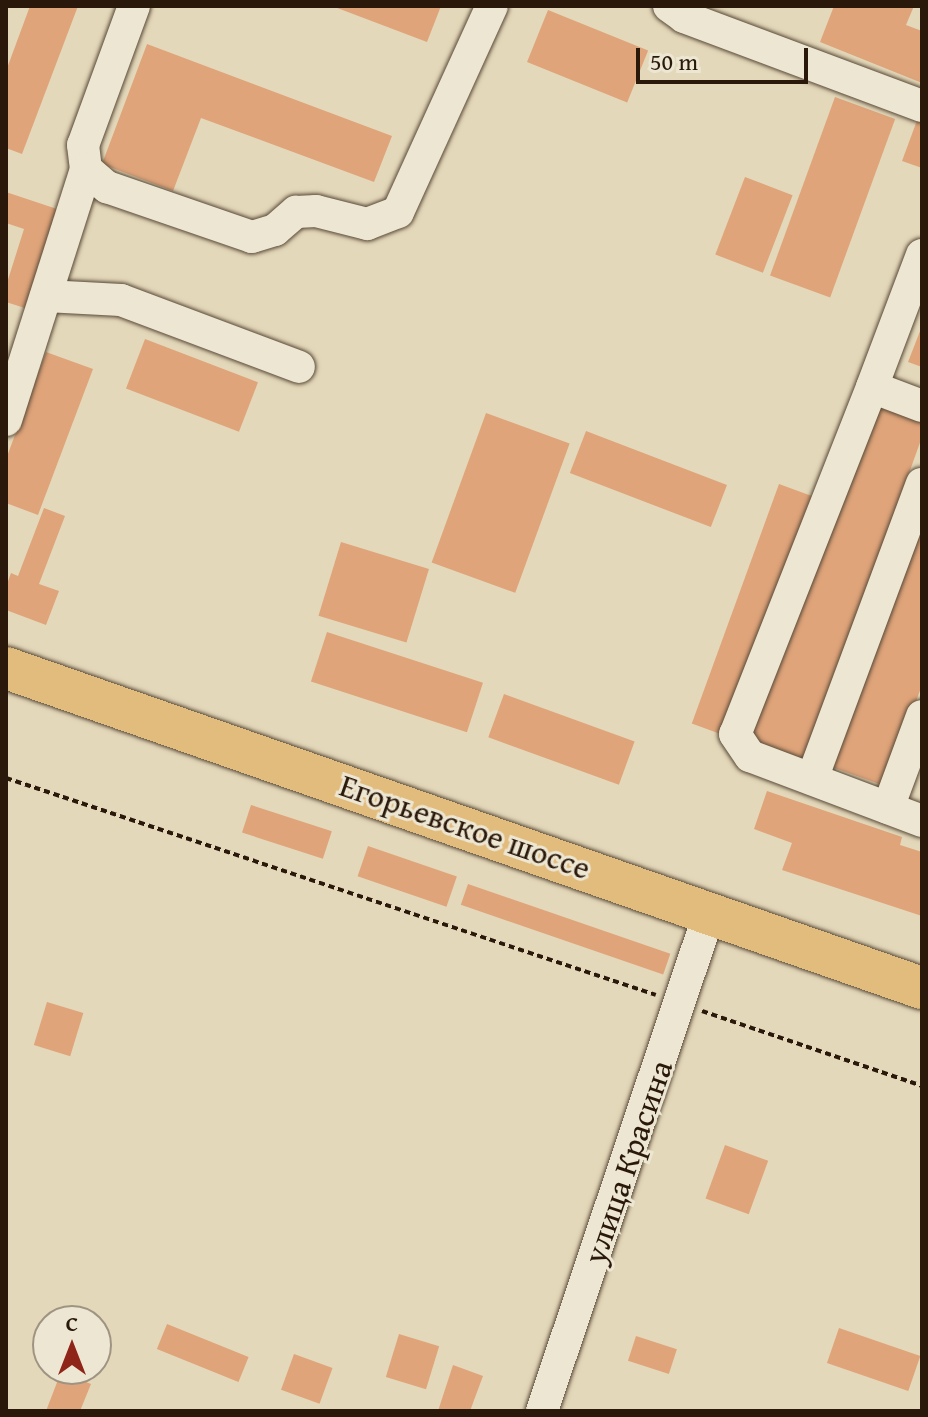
<!DOCTYPE html>
<html>
<head>
<meta charset="utf-8">
<style>
	body { margin:0 }
	#map { position:relative; width:928px; height:1417px; overflow:hidden; background:#e4d8ba; font-family:"Gentium Book Plus",serif }
	div>[style] { position:absolute }
	[style*='--x'] { left:calc(var(--x)*1px); top:calc(var(--y)*1px); width:calc(var(--w)*1px); rotate:calc(var(--a)*1deg) }
	.building>* { inset:0; background:#dfa47a; transform-origin:0 0 }
	.path>* { height:4px; margin-top:-2px; transform-origin:0; background:repeating-linear-gradient(90deg,#2a190b 0 6px,transparent 0 10px) }
	.roads { filter:drop-shadow(0 0 2px #584937) drop-shadow(0 0 2px #584937) }
	.minor>* { height:32px; margin:-16px; padding:0 16px; transform-origin:16px; border-radius:16px; background:#ede6d2 }
	.major>* { height:42px; margin:-21px; padding:0 21px; transform-origin:21px; border-radius:21px; background:#e2bc7d }
	span { translate:-50% -50%; white-space:nowrap; text-align:center; line-height:1.15; -webkit-text-stroke:6px #ede6d2; paint-order:stroke }
	.street-label { font-size:32px; color:#2a190b }
	.frame { position:absolute; inset:0; border:8px solid #2a190b; pointer-events:none }
	.north { position:absolute; left:32px; top:1305px; width:80px; height:80px; box-sizing:border-box; background:#ede6d2; border:2px solid #9f9482; border-radius:50%; rotate:0deg; font-size:22px; font-weight:700; line-height:32px; text-align:center; color:#2a190b }
	.north::after { content:''; display:block; margin:auto; width:28px; height:36px; background:#8f2418; clip-path:polygon(50% 0,100% 100%,50% 72%,0 100%) }
	.scale { position:absolute; left:636px; top:48px; width:172px; height:36px; box-sizing:border-box; border:4px solid #2a190b; border-top:0; padding-left:10px; font-size:24px; line-height:28px; white-space:nowrap; color:#2a190b; -webkit-text-stroke:6px #ede6d2; paint-order:stroke }
</style>
</head>
<body>
<div id="map">
	<div class="building">
		<div style="clip-path:polygon(30px 6px,78px 6px,22px 154px,6px 148px,6px 71px)"></div>
		<div style="clip-path:polygon(332px 6px,441px 6px,427px 42px)"></div>
		<div style="clip-path:polygon(834px 6px,914px 6px,906px 25px,922px 31px,922px 83px,820px 42px)"></div>
		<div style="left:548px;top:10px;width:108px;height:56px;rotate:22deg"></div>
		<div style="clip-path:polygon(147px 44px,392px 136px,374px 182px,201px 118px,173px 191px,102px 164px)"></div>
		<div style="left:835px;top:97px;width:64px;height:190px;rotate:20deg"></div>
		<div style="clip-path:polygon(919px 115px,922px 117px,922px 168px,902px 161px)"></div>
		<div style="left:745px;top:177px;width:51px;height:83px;rotate:21deg"></div>
		<div style="clip-path:polygon(6px 192px,66px 212px,34px 311px,6px 302px,6px 286px,24px 229px,6px 223px)"></div>
		<div style="clip-path:polygon(922px 326px,922px 367px,908px 362px)"></div>
		<div style="left:145px;top:339px;width:121px;height:53px;rotate:21deg"></div>
		<div style="clip-path:polygon(46px 352px,93px 369px,38px 515px,6px 503px,6px 459px)"></div>
		<div style="clip-path:polygon(875px 404px,922px 422px,922px 437px,806px 760px,750px 739px)"></div>
		<div style="left:486px;top:413px;width:89px;height:159px;rotate:20deg"></div>
		<div style="left:586px;top:431px;width:151px;height:45px;rotate:21deg"></div>
		<div style="left:779px;top:484px;width:37px;height:255px;rotate:20deg"></div>
		<div style="clip-path:polygon(44px 508px,65px 516px,39px 584px,59px 591px,46px 625px,6px 610px,6px 587px,11px 573px,18px 576px)"></div>
		<div style="clip-path:polygon(922px 516px,922px 685px,885px 786px,829px 766px)"></div>
		<div style="left:341px;top:542px;width:92px;height:77px;rotate:17deg"></div>
		<div style="left:327px;top:632px;width:164px;height:52px;rotate:18deg"></div>
		<div style="left:504px;top:694px;width:139px;height:46px;rotate:20deg"></div>
		<div style="clip-path:polygon(767px 791px,902px 837px,900px 845px,922px 852px,922px 916px,782px 870px,792px 843px,754px 829px)"></div>
		<div style="left:251px;top:805px;width:85px;height:29px;rotate:18deg"></div>
		<div style="left:368px;top:846px;width:94px;height:32px;rotate:19deg"></div>
		<div style="left:468px;top:884px;width:214px;height:22px;rotate:19deg"></div>
		<div style="left:47px;top:1002px;width:38px;height:45px;rotate:17deg"></div>
		<div style="left:725px;top:1145px;width:46px;height:57px;rotate:20deg"></div>
		<div style="left:167px;top:1324px;width:88px;height:27px;rotate:22deg"></div>
		<div style="left:839px;top:1328px;width:86px;height:37px;rotate:19deg"></div>
		<div style="left:399px;top:1334px;width:42px;height:45px;rotate:17deg"></div>
		<div style="left:636px;top:1336px;width:43px;height:26px;rotate:18deg"></div>
		<div style="left:294px;top:1354px;width:41px;height:38px;rotate:20deg"></div>
		<div style="clip-path:polygon(453px 1365px,483px 1376px,470px 1411px,438px 1411px)"></div>
		<div style="clip-path:polygon(61px 1372px,91px 1384px,80px 1411px,46px 1411px)"></div>
	</div>
	<div class="path">
		<div style="--x:6;--y:778;--w:685;--a:18.46"></div>
		<div style="--x:702;--y:1011;--w:232;--a:18.8"></div>
	</div>
	<div class="roads">
		<div class="minor">
			<div style="--x:134;--y:6;--w:148;--a:110.1"></div>
			<div style="--x:83;--y:145;--w:24;--a:83"></div>
			<div style="--x:86;--y:169;--w:28;--a:41"></div>
			<div style="--x:107;--y:187;--w:153;--a:19"></div>
			<div style="--x:252;--y:237;--w:24;--a:-17"></div>
			<div style="--x:275;--y:230;--w:28;--a:-41"></div>
			<div style="--x:296;--y:212;--w:20;--a:-3"></div>
			<div style="--x:316;--y:211;--w:53;--a:14.3"></div>
			<div style="--x:367;--y:224;--w:33;--a:-21"></div>
			<div style="--x:398;--y:212;--w:226;--a:-65.5"></div>
			<div style="--x:669;--y:6;--w:19;--a:36"></div>
			<div style="--x:684;--y:17;--w:254;--a:20.5"></div>
			<div style="--x:46;--y:296;--w:75;--a:3.1"></div>
			<div style="--x:121;--y:300;--w:190;--a:20.6"></div>
			<div style="--x:872;--y:387;--w:141;--a:-69.3"></div>
			<div style="--x:922;--y:406;--w:53;--a:-159.2"></div>
			<div style="--x:872;--y:387;--w:373;--a:111.5"></div>
			<div style="--x:735;--y:734;--w:27;--a:56"></div>
			<div style="--x:750;--y:756;--w:184;--a:20.7"></div>
			<div style="--x:6;--y:420;--w:263;--a:-72.3"></div>
			<div style="--x:812;--y:779;--w:315;--a:-69.6"></div>
			<div style="--x:888;--y:808;--w:98;--a:-69.7"></div>
			<div style="--x:542;--y:1411;--w:527;--a:-71.43"></div>
		</div>
		<div class="major">
			<div style="--x:6;--y:668;--w:970;--a:19.26"></div>
		</div>
	</div>
	<div class="street-label">
		<span style="left:465px;top:827px;rotate:19deg">Егорьевское шоссе</span>
		<span style="left:628px;top:1162px;rotate:-71deg">улица Красина</span>
	</div>
	<div class="frame"></div>
	<div class="north">С</div>
	<div class="scale">50 m</div>
</div>
</body>
</html>
